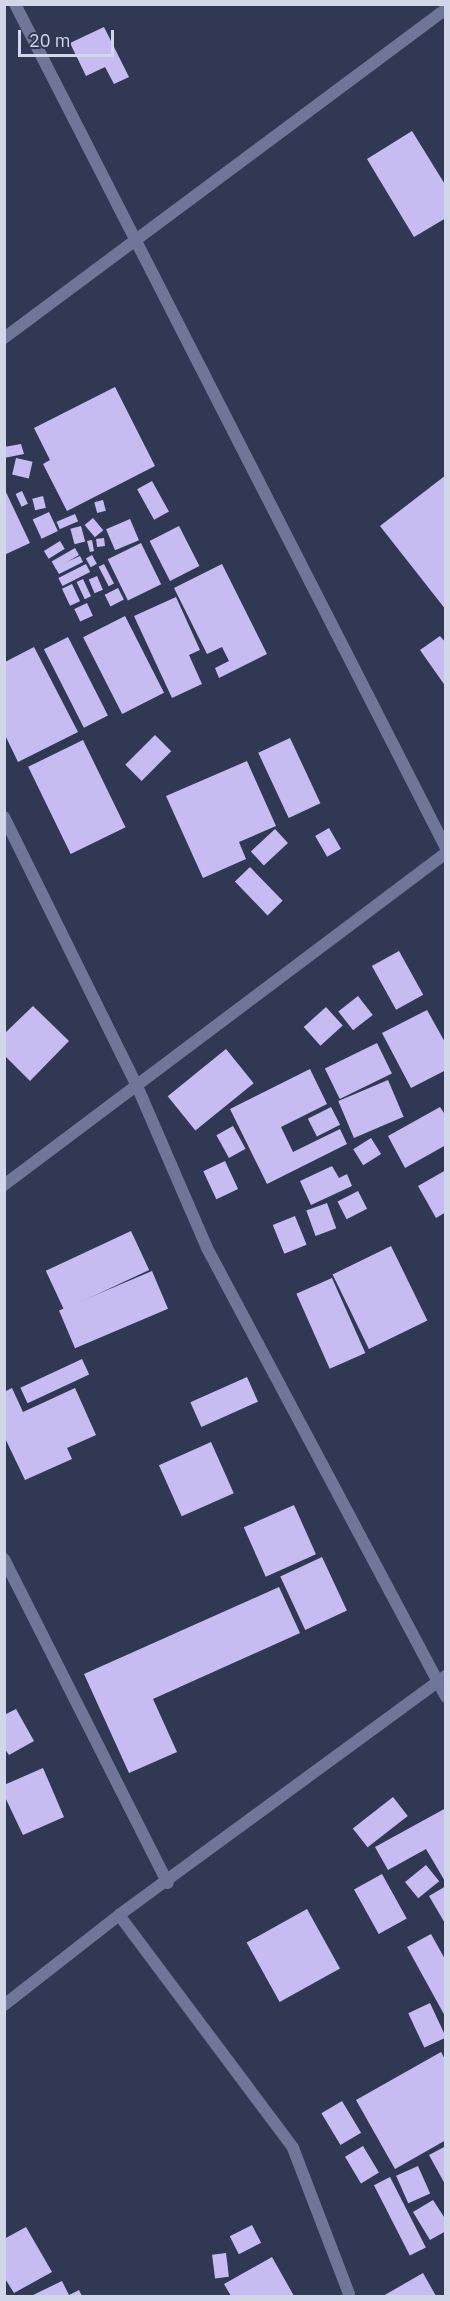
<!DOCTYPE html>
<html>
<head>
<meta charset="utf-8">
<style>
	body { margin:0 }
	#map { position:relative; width:450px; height:2301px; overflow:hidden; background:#313854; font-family:"IBM Plex Sans",sans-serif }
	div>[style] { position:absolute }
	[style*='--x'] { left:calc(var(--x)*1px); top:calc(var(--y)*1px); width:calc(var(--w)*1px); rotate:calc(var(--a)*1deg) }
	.building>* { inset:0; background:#c7bcf2; transform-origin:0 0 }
	.minor>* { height:12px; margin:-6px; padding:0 6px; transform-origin:6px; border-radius:6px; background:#6f7697 }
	span { translate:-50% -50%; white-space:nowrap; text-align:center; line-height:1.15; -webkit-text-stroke:6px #313854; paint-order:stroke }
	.frame { position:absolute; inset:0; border:6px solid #d1d6e8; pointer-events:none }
	.scale { position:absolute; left:18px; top:30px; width:96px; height:27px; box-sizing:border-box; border:3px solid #d1d6e8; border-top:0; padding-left:8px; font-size:18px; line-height:21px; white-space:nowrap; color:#d1d6e8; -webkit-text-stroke:4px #313854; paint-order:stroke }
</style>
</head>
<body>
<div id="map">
	<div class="building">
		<div style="clip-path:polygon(104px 27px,129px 77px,114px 84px,105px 67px,86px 76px,70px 43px)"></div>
		<div style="clip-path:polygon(412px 131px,446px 186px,446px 218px,414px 237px,367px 159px)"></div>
		<div style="clip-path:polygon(115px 387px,155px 466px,67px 511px,43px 464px,50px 460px,34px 428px)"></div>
		<div style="clip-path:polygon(21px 444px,24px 454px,4px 458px,4px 447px)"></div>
		<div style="left:16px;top:458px;width:17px;height:17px;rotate:13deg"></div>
		<div style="clip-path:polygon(446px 475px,446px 610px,380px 526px)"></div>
		<div style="left:152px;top:481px;width:35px;height:17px;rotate:61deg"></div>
		<div style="clip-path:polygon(4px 488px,30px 543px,4px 555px)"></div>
		<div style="left:22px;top:491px;width:14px;height:7px;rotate:65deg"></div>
		<div style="left:43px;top:496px;width:12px;height:11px;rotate:76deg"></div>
		<div style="left:103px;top:500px;width:11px;height:9px;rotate:75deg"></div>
		<div style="left:49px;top:512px;width:21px;height:18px;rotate:65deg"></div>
		<div style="left:75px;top:514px;width:8px;height:20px;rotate:67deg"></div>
		<div style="left:93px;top:518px;width:16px;height:11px;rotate:50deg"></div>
		<div style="left:130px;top:519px;width:23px;height:26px;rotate:67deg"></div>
		<div style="left:81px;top:526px;width:16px;height:11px;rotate:75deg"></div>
		<div style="left:179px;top:526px;width:45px;height:33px;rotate:63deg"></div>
		<div style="left:104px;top:538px;width:8px;height:8px;rotate:83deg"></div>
		<div style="clip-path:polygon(92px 540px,94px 551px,90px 552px,87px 541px)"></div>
		<div style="left:60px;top:541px;width:9px;height:19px;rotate:58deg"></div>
		<div style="left:141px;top:543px;width:46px;height:37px;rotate:64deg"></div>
		<div style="left:75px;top:548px;width:8px;height:27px;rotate:60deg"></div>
		<div style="left:92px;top:555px;width:10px;height:7px;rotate:61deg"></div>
		<div style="clip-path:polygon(80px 556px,83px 562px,59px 574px,55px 567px)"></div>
		<div style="left:86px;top:564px;width:9px;height:31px;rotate:63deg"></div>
		<div style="left:104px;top:564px;width:22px;height:6px;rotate:63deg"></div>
		<div style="clip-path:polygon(222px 564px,267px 654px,219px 678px,215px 668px,229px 661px,222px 647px,207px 654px,174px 588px)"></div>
		<div style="left:97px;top:576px;width:15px;height:9px;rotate:67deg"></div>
		<div style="left:83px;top:579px;width:19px;height:7px;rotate:65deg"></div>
		<div style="left:72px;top:584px;width:19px;height:11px;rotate:65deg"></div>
		<div style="left:118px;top:588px;width:13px;height:15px;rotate:63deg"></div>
		<div style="clip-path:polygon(176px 597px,200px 650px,189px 655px,202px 684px,172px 698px,134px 616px)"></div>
		<div style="left:87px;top:603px;width:14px;height:14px;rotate:65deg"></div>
		<div style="left:125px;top:616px;width:86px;height:47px;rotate:63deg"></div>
		<div style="clip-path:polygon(440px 636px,446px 643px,446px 687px,420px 650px)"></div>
		<div style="left:68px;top:637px;width:88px;height:27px;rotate:63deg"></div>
		<div style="clip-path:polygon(34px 647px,78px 732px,18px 762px,5px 735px,5px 662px)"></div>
		<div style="left:155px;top:735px;width:23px;height:42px;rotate:45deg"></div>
		<div style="left:290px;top:738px;width:72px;height:35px;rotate:65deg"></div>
		<div style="left:83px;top:740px;width:97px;height:61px;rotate:64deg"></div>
		<div style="clip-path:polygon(247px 761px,276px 826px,239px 842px,246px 859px,203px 878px,166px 796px)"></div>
		<div style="left:329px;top:828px;width:24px;height:16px;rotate:60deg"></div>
		<div style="left:275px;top:829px;width:19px;height:33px;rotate:47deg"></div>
		<div style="left:250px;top:867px;width:47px;height:21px;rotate:46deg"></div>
		<div style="left:399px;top:951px;width:50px;height:31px;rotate:61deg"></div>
		<div style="left:358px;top:996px;width:24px;height:25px;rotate:52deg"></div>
		<div style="clip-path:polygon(33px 1006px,69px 1041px,30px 1081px,4px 1055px,4px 1034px)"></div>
		<div style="left:326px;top:1007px;width:25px;height:30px;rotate:48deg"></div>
		<div style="clip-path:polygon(427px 1010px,446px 1044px,446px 1070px,411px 1088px,382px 1033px)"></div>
		<div style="left:377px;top:1043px;width:34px;height:58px;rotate:64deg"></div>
		<div style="left:226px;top:1049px;width:44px;height:75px;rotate:51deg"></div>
		<div style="clip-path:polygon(310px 1069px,327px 1104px,281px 1127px,293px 1152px,340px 1129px,347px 1144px,267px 1184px,230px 1109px)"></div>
		<div style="left:388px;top:1080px;width:40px;height:54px;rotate:67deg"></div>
		<div style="left:331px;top:1107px;width:20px;height:26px;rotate:63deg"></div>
		<div style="clip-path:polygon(440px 1107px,446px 1116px,446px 1145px,405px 1168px,388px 1136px)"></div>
		<div style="left:233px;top:1126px;width:26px;height:19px;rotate:61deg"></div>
		<div style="left:371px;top:1138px;width:19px;height:21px;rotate:58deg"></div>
		<div style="left:225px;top:1161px;width:31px;height:24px;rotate:65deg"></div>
		<div style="clip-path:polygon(332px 1166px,339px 1178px,347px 1174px,352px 1186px,311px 1205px,300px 1181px)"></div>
		<div style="clip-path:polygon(446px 1170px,446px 1212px,436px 1218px,418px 1186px)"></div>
		<div style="left:358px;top:1191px;width:20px;height:23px;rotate:63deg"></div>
		<div style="left:327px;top:1203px;width:27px;height:22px;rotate:70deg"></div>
		<div style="left:295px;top:1216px;width:31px;height:24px;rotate:68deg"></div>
		<div style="left:131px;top:1231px;width:43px;height:94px;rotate:65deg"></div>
		<div style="left:391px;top:1246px;width:83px;height:65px;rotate:64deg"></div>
		<div style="left:152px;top:1271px;width:41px;height:101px;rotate:67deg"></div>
		<div style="left:332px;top:1278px;width:82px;height:39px;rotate:66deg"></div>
		<div style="left:82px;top:1359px;width:17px;height:68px;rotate:65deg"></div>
		<div style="left:247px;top:1377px;width:27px;height:62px;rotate:66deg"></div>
		<div style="clip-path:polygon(12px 1388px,23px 1412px,75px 1388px,96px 1435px,67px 1448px,72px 1459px,25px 1480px,4px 1436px,4px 1392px)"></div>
		<div style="left:211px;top:1442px;width:56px;height:57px;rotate:66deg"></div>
		<div style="left:294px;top:1505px;width:54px;height:55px;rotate:66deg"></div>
		<div style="left:322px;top:1557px;width:59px;height:46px;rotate:65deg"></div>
		<div style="clip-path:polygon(279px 1587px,300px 1633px,153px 1699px,177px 1752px,129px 1773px,84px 1674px)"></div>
		<div style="clip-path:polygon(16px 1709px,34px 1741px,9px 1755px,4px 1748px,4px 1715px)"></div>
		<div style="clip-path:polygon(43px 1768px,64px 1817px,23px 1835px,4px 1795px,4px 1785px)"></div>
		<div style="left:393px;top:1797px;width:24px;height:51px;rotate:52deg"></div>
		<div style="clip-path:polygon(446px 1808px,446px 1883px,426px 1849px,388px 1870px,375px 1847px)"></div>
		<div style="left:426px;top:1865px;width:21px;height:27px;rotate:51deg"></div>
		<div style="left:382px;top:1874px;width:51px;height:32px;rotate:61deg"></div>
		<div style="clip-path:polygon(446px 1886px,446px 1925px,429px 1896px)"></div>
		<div style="left:307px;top:1909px;width:68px;height:69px;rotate:61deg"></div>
		<div style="clip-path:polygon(431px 1934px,446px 1961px,446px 2018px,407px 1947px)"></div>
		<div style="left:430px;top:2003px;width:38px;height:24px;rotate:65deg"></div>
		<div style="clip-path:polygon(441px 2052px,446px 2061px,446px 2140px,395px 2169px,356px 2100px)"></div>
		<div style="left:342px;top:2101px;width:37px;height:24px;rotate:59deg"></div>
		<div style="left:363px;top:2146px;width:31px;height:21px;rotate:59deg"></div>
		<div style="clip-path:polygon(446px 2146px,446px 2186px,429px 2155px)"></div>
		<div style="left:418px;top:2166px;width:30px;height:24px;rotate:66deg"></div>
		<div style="left:390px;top:2177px;width:79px;height:18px;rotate:63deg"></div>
		<div style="clip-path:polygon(433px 2200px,446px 2220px,446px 2231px,430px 2240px,413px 2212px)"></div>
		<div style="left:252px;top:2225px;width:20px;height:25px;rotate:63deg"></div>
		<div style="clip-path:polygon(26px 2227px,52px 2272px,14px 2293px,4px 2277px,4px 2239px)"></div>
		<div style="left:226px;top:2253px;width:24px;height:14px;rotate:83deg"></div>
		<div style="clip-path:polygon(272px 2257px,294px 2296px,231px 2296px,224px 2284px)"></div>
		<div style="clip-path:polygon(423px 2273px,436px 2296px,383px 2296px)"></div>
		<div style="clip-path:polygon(62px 2281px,69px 2295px,79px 2290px,82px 2296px,31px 2296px)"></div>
	</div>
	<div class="minor">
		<div style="--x:15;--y:4;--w:948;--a:62.95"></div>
		<div style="--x:4;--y:338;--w:551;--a:-36.66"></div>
		<div style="--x:4;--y:817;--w:300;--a:63.7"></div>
		<div style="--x:137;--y:1086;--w:176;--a:66.6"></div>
		<div style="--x:207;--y:1248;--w:509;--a:61.97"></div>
		<div style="--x:4;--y:1185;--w:553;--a:-36.91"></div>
		<div style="--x:4;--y:1559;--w:363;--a:63.2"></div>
		<div style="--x:119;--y:1915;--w:291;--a:53.2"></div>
		<div style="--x:293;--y:2148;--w:156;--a:69"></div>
		<div style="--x:4;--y:2005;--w:146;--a:-38"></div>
		<div style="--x:119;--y:1915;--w:405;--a:-36.2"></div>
	</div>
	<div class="frame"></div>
	<div class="scale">20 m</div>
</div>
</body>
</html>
